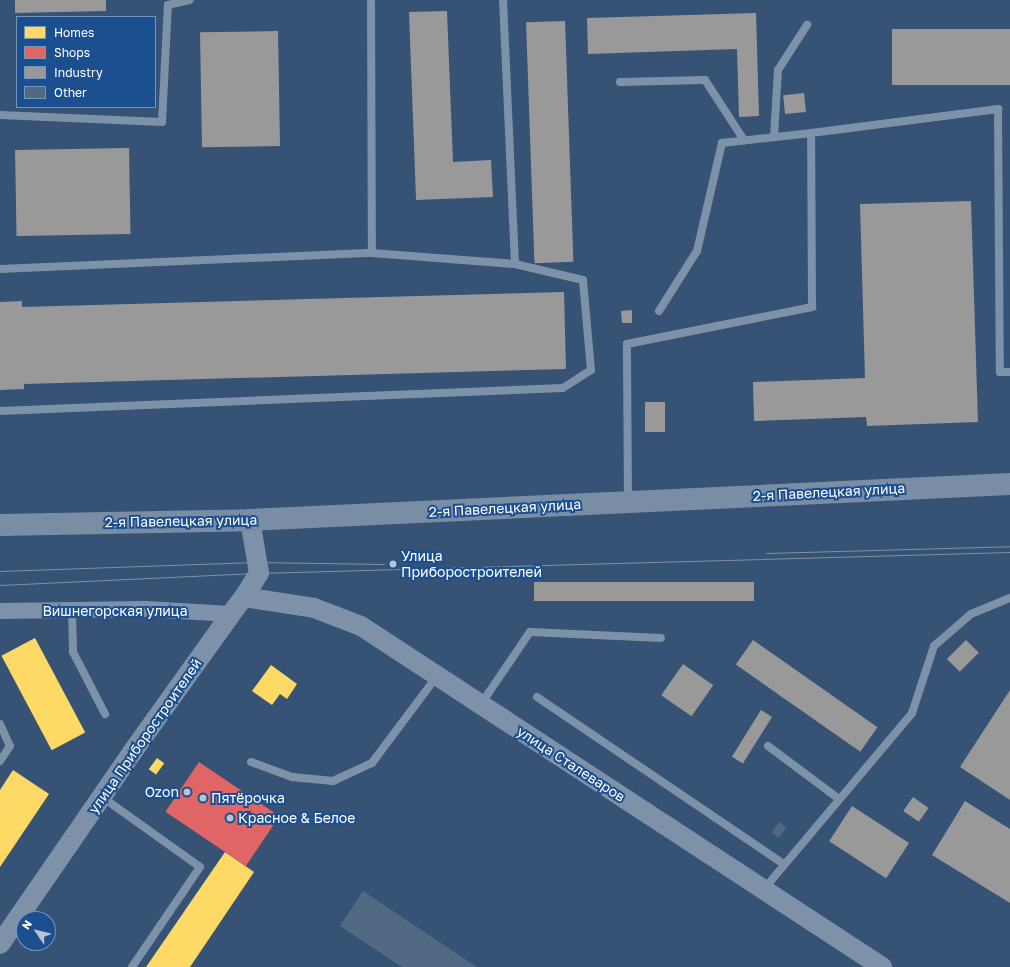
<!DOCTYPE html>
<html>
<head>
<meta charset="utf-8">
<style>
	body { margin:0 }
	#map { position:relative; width:1010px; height:967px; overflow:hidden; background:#365274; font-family:"Golos Text",sans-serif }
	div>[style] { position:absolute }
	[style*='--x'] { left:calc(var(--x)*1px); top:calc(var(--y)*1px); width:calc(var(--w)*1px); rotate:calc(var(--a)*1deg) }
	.homes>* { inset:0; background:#ffd966; transform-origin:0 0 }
	.shops>* { inset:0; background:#e06666; transform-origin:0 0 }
	.industry>* { inset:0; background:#999; transform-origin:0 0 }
	.building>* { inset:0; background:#526984; transform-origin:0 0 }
	.service>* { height:8px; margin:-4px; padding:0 4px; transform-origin:4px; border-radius:4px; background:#7d92a8 }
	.minor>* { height:16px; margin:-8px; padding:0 8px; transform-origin:8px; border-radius:8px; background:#7d92a8 }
	.tertiary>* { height:20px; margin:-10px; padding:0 10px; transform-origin:10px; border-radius:10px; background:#7d92a8 }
	.secondary>* { height:22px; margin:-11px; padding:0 11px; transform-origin:11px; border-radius:11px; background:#798da4 }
	.tram>* { height:1px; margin:-0.5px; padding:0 0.5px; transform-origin:0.5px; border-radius:0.5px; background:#7e92a7 }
	.dots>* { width:11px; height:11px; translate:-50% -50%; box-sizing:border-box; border:2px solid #1b4f8f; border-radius:50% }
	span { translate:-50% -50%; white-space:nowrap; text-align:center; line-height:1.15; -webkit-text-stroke:4px #1b4f8f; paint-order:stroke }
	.street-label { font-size:14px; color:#fff }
	.poi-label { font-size:14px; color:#fff }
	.left { translate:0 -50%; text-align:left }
	.right { translate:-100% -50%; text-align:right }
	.legend { position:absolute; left:16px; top:16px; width:140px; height:92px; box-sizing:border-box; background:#1b4f8f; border:1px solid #7695bc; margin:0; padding:5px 7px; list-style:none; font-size:12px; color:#fff }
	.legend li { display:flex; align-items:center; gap:8px; height:20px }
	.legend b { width:20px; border:1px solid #7695bc }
	.north { position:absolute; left:16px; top:911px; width:40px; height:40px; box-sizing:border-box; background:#1b4f8f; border:1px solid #7695bc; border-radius:50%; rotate:305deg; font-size:11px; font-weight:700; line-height:16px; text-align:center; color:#fff }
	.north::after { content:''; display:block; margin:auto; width:14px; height:18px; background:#b9c2ce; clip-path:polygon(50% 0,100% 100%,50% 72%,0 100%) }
</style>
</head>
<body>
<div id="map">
	<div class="homes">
		<div style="left:35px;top:638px;width:107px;height:38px;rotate:62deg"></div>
		<div style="clip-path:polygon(271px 665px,297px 684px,287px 699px,280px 694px,272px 705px,252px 691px)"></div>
		<div style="left:157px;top:758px;width:9px;height:14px;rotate:36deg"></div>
		<div style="clip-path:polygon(13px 770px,49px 794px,0 867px,0 790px)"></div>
		<div style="clip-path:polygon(225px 852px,254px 872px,190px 967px,146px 967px)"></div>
	</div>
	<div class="shops">
		<div style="left:199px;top:762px;width:97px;height:60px;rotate:34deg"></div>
	</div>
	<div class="industry">
		<div style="clip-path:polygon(15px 0,106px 0,106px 11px,15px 13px)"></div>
		<div style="clip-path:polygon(447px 11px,453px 162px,491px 160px,493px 197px,416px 200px,409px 12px)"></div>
		<div style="clip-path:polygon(756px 13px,759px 116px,739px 117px,737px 49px,588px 54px,587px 18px)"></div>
		<div style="left:565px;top:21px;width:241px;height:39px;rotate:88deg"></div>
		<div style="left:892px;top:29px;width:118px;height:56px"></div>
		<div style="left:278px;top:31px;width:115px;height:78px;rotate:89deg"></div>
		<div style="left:804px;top:93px;width:19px;height:21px;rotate:84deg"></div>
		<div style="left:129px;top:148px;width:86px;height:114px;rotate:89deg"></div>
		<div style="clip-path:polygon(971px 201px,978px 422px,867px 426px,866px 417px,754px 421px,753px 382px,865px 378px,860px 204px)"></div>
		<div style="clip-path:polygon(564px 292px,566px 369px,24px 384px,24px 389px,0 390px,0 302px,22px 301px,22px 307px)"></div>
		<div style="clip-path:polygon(632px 310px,632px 323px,622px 323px,621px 311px)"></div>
		<div style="left:645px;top:402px;width:20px;height:30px"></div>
		<div style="left:754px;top:582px;width:19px;height:220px;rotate:90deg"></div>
		<div style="left:753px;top:640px;width:152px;height:30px;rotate:35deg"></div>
		<div style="left:966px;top:640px;width:18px;height:27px;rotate:45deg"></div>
		<div style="left:683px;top:664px;width:37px;height:38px;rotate:35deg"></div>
		<div style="clip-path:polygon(1010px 690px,1010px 800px,960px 767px)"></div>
		<div style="left:761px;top:710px;width:13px;height:55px;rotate:32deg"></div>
		<div style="left:913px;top:797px;width:19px;height:17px;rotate:35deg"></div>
		<div style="clip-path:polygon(965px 801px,1010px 829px,1010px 903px,932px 855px)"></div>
		<div style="left:852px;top:806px;width:68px;height:42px;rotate:33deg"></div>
	</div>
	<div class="building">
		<div style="left:779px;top:822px;width:9px;height:13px;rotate:36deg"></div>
		<div style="clip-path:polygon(363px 891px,477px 967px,402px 967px,340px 926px)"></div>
	</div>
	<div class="service">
		<div style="--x:371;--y:0;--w:253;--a:89.8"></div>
		<div style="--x:620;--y:82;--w:85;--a:-1.3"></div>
		<div style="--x:705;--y:80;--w:72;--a:57"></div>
		<div style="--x:0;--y:115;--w:162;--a:2.5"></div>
		<div style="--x:162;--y:122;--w:117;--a:-87.1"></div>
		<div style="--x:168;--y:5;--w:22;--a:-13"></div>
		<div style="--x:774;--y:137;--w:67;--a:-86.6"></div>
		<div style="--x:778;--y:70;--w:54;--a:-57.2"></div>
		<div style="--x:0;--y:269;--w:372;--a:-2.5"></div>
		<div style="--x:372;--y:253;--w:143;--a:4.4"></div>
		<div style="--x:515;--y:264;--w:264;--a:-92.6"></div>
		<div style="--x:659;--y:311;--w:71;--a:-57.7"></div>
		<div style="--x:697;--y:251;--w:111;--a:-77"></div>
		<div style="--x:722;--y:143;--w:90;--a:-6.4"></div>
		<div style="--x:0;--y:411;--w:563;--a:-2.34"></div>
		<div style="--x:563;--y:388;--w:33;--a:-33"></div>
		<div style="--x:591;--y:370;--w:90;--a:-95.1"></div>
		<div style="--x:583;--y:280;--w:70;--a:-166.8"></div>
		<div style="--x:628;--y:501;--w:157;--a:-90.4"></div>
		<div style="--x:627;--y:344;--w:189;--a:-11.3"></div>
		<div style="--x:812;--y:307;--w:174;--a:-90.3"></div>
		<div style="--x:811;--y:133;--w:189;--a:-7.3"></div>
		<div style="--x:998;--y:109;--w:263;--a:89.6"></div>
		<div style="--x:1000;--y:372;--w:10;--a:0"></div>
		<div style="--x:72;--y:610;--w:42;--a:88.6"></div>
		<div style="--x:73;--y:652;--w:70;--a:62.7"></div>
		<div style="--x:537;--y:697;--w:298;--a:34.1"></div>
		<div style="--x:481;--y:704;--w:87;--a:-55.8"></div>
		<div style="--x:530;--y:632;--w:131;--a:2.6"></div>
		<div style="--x:0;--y:724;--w:24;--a:66"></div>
		<div style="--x:10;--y:746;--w:18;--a:124"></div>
		<div style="--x:768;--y:746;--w:89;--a:36.7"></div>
		<div style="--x:251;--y:762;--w:44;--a:20.1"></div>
		<div style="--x:292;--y:777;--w:41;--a:5.6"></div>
		<div style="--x:333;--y:781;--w:43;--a:-24.8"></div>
		<div style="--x:372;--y:763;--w:109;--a:-53.2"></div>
		<div style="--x:102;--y:797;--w:120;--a:35.5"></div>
		<div style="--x:200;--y:867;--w:121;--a:124.2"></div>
		<div style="--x:764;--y:889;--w:230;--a:-49.9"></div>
		<div style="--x:912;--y:713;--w:71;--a:-71.8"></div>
		<div style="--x:934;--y:646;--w:49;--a:-40.9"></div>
		<div style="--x:971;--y:614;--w:42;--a:-22.3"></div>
	</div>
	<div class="minor">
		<div style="--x:0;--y:611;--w:146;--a:-0.8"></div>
		<div style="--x:146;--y:609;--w:85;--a:3.4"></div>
	</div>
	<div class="tertiary">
		<div style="--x:244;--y:597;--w:71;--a:8.9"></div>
		<div style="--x:314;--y:608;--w:50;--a:21"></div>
		<div style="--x:361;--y:626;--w:623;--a:33.21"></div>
		<div style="--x:0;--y:944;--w:234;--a:-55.4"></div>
		<div style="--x:133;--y:751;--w:168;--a:-54.4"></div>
		<div style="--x:231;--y:614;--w:21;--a:-53"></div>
		<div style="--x:244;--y:597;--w:28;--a:-58"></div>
		<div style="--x:259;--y:573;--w:54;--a:-99.6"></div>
	</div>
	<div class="secondary">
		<div style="--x:0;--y:525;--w:250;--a:-1.1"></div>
		<div style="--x:250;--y:520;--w:761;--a:-2.71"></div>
	</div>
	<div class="tram">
		<div style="--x:766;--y:553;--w:244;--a:-1.6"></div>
		<div style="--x:0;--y:571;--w:257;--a:-2"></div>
		<div style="--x:257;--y:562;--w:127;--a:0.9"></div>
		<div style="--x:0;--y:585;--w:259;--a:-2.7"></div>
		<div style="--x:259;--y:573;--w:751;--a:-1.6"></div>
	</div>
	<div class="dots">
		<div style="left:393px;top:564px;background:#b9c2ce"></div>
		<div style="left:187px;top:792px;background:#b9c2ce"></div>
		<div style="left:203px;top:798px;background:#b9c2ce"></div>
		<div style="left:230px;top:818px;background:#b9c2ce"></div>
	</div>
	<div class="street-label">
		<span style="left:829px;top:492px;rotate:-3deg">2-я Павелецкая улица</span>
		<span style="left:505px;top:508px;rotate:-3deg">2-я Павелецкая улица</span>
		<span style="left:181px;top:521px;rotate:-1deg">2-я Павелецкая улица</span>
		<span style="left:115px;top:611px">Вишнегорская улица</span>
		<span style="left:145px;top:736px;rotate:-55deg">улица Приборостроителей</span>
		<span style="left:571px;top:764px;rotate:33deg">улица Сталеваров</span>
	</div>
	<div class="poi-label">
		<span class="left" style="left:401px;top:564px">Улица<br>Приборостроителей</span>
		<span class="right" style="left:179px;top:792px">Ozon</span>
		<span class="left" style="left:211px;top:798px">Пятёрочка</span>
		<span class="left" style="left:238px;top:818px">Красное &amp; Белое</span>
	</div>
	<ul class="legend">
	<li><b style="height:11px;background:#ffd966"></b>Homes</li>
	<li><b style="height:11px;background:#e06666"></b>Shops</li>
	<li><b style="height:11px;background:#999"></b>Industry</li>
	<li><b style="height:11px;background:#526984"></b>Other</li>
	</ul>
	<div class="north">N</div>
</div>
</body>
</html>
